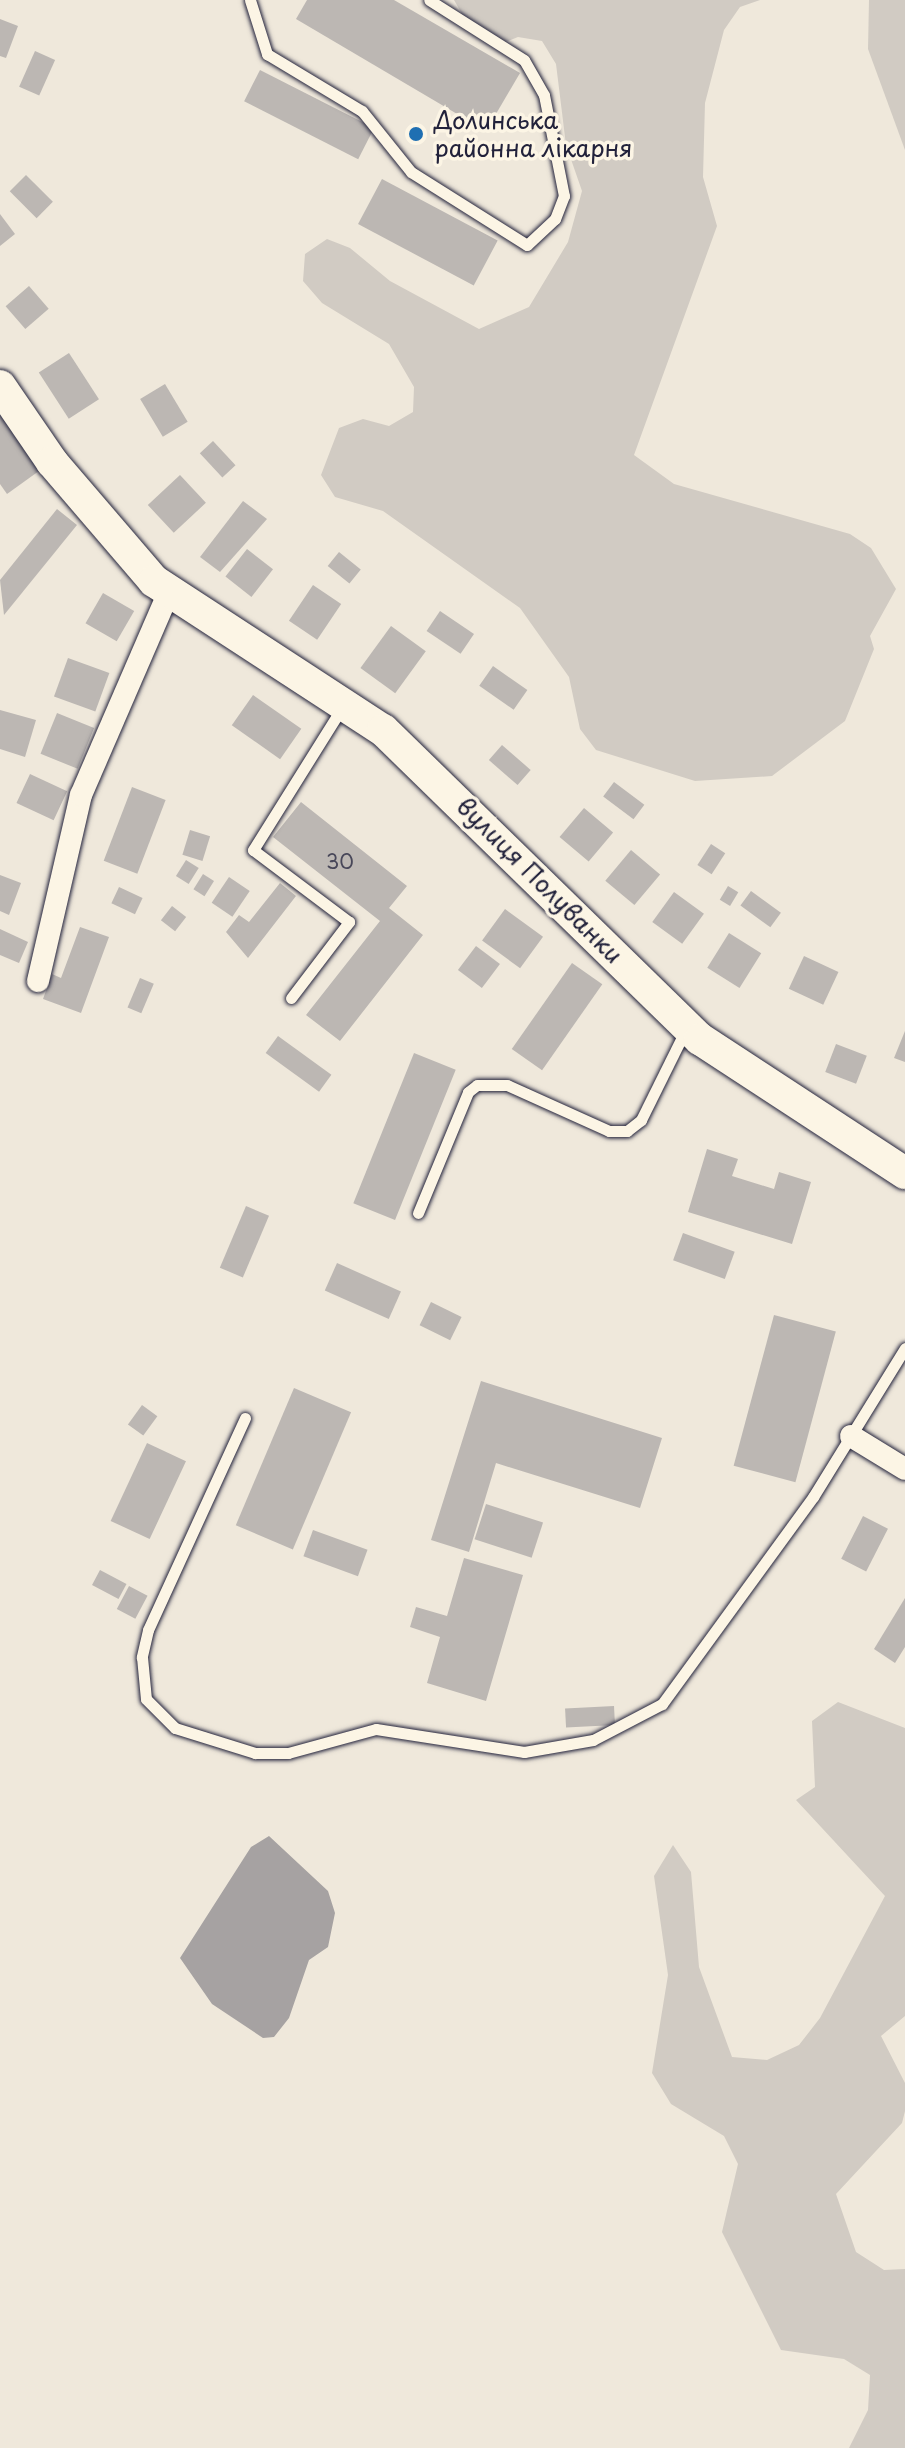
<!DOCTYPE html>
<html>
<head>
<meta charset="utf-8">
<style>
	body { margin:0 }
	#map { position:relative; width:905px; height:2448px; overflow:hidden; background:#efe8db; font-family:"Playpen Sans",sans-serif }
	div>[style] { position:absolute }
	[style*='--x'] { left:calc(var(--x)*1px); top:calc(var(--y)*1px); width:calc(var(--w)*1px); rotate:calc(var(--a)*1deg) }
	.green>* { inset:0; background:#d1cbc3 }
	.water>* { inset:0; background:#a6a2a2 }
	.building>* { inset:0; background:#bcb7b3; transform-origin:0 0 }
	.roads { filter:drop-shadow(0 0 2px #22223b) drop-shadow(0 0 2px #22223b) }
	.lane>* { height:11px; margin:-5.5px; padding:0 5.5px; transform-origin:5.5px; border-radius:5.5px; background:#fcf5e5 }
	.street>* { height:22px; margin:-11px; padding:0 11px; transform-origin:11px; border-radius:11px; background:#fcf5e5 }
	.secondary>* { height:32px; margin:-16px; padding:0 16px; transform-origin:16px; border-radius:16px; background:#fcf5e5 }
	.dots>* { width:22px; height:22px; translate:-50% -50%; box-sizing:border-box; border:4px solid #fcf5e5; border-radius:50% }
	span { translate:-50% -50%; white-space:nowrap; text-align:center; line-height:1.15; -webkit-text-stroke:7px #fcf5e5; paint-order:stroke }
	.number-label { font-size:20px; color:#484759 }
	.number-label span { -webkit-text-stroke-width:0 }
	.poi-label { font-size:24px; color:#22223b }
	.left { translate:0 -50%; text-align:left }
	.street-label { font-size:24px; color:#22223b }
</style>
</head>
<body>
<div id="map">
	<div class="green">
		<div style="clip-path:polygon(454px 0,760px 0,740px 7px,724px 30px,705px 103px,703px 177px,717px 226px,634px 455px,674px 484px,850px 534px,871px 548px,896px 589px,870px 636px,874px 649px,845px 721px,772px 776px,695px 781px,596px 750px,580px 729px,569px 677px,520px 608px,383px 511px,335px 497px,321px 475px,339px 428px,363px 419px,389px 426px,413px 412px,414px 387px,389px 344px,322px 303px,303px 281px,305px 254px,327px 239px,350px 248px,390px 281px,479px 329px,529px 307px,568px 242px,582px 191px,566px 145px,556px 64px,542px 41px,518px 37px,496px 46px,474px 35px)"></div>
		<div style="clip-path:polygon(869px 0,905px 0,905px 150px,868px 49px)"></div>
		<div style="clip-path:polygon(838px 1702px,905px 1728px,905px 2016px,881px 2036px,905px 2083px,905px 2111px,902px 2123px,836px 2194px,856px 2252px,884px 2270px,905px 2269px,905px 2448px,849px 2448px,868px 2410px,870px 2375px,844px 2359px,781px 2350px,722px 2232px,738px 2164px,724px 2136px,671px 2104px,652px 2073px,668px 1975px,654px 1876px,673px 1845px,691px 1872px,699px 1967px,732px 2057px,767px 2060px,799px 2045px,820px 2018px,885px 1896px,796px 1800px,815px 1787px,812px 1721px)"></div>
	</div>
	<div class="water">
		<div style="clip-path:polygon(269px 1836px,328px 1891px,335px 1913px,328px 1947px,309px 1960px,289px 2018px,274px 2037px,263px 2038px,212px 2004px,180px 1958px,251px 1847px)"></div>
	</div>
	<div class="building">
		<div style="clip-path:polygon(307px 0,394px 0,520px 73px,486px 131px,296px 19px)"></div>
		<div style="clip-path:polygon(0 19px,18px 26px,6px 58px,0 56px)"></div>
		<div style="left:35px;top:51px;width:22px;height:39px;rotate:24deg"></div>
		<div style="left:260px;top:70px;width:128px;height:35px;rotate:27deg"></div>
		<div style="left:26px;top:175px;width:38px;height:23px;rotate:45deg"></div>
		<div style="left:382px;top:179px;width:131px;height:51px;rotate:28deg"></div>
		<div style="clip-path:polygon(0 214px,15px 234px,0 246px)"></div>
		<div style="left:29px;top:286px;width:30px;height:31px;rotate:49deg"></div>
		<div style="left:69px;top:353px;width:55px;height:36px;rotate:57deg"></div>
		<div style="left:165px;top:384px;width:44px;height:29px;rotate:59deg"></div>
		<div style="clip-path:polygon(0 414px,39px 471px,7px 494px,0 484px)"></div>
		<div style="left:213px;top:441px;width:33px;height:18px;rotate:47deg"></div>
		<div style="left:180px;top:475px;width:38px;height:44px;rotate:47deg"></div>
		<div style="clip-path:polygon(243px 501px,267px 519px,220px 572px,200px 557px)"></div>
		<div style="clip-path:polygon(57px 509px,77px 525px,4px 615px,0 580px)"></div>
		<div style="left:247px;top:549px;width:33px;height:35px;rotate:38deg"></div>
		<div style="left:339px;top:552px;width:28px;height:18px;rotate:39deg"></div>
		<div style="left:313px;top:585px;width:34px;height:43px;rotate:34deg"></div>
		<div style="left:103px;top:593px;width:36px;height:35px;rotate:30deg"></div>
		<div style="left:440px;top:611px;width:41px;height:24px;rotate:34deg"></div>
		<div style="left:391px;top:626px;width:43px;height:52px;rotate:36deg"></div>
		<div style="left:68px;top:658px;width:44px;height:41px;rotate:20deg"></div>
		<div style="left:493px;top:666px;width:42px;height:24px;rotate:35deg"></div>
		<div style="left:253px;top:695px;width:59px;height:37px;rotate:35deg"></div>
		<div style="clip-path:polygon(0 710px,36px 720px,25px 757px,0 749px)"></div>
		<div style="left:57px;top:713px;width:40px;height:44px;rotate:22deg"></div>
		<div style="left:502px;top:745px;width:38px;height:20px;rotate:41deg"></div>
		<div style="left:30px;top:774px;width:41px;height:32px;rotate:25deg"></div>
		<div style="left:614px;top:782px;width:38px;height:18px;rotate:37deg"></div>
		<div style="left:132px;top:787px;width:36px;height:79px;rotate:21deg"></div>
		<div style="clip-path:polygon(301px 802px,407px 886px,389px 908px,423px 935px,340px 1041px,306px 1015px,380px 921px,273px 837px)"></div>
		<div style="left:584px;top:808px;width:38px;height:38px;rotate:40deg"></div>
		<div style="left:190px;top:830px;width:21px;height:26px;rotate:17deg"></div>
		<div style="left:711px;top:844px;width:17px;height:25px;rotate:33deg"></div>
		<div style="left:631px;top:850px;width:38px;height:40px;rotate:40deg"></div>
		<div style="left:186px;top:860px;width:15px;height:19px;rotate:32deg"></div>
		<div style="left:203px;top:874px;width:13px;height:18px;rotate:32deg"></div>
		<div style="clip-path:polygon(0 875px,21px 883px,9px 915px,0 911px)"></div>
		<div style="left:229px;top:877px;width:25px;height:31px;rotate:34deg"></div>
		<div style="clip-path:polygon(280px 883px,296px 896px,248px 958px,226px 932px,239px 915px,249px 922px)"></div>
		<div style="left:728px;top:886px;width:12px;height:16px;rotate:31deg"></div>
		<div style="left:119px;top:887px;width:26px;height:18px;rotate:25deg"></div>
		<div style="left:751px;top:891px;width:37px;height:18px;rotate:36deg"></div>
		<div style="left:674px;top:892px;width:37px;height:37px;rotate:36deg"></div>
		<div style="left:172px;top:906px;width:18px;height:18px;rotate:38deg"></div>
		<div style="left:505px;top:909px;width:47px;height:39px;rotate:36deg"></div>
		<div style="clip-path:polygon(80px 927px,109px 937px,81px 1013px,43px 999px,52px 974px,61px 978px)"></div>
		<div style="clip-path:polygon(0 929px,28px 942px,19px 963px,0 955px)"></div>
		<div style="left:729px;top:933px;width:38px;height:41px;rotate:32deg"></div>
		<div style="left:476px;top:946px;width:30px;height:30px;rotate:37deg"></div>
		<div style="left:804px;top:956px;width:38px;height:36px;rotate:25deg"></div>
		<div style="left:572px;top:963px;width:37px;height:105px;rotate:35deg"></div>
		<div style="left:140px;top:978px;width:15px;height:32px;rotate:23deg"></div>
		<div style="clip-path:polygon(905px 1031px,905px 1062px,894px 1058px)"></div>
		<div style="left:278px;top:1036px;width:66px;height:21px;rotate:36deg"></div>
		<div style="left:836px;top:1044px;width:33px;height:30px;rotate:21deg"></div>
		<div style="left:414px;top:1053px;width:45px;height:162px;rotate:22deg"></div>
		<div style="clip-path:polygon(707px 1149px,738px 1159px,732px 1176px,774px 1189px,779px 1172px,811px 1182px,792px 1244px,688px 1212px)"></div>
		<div style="left:246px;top:1206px;width:25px;height:67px;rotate:23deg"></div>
		<div style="left:683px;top:1233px;width:55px;height:29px;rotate:20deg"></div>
		<div style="left:337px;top:1263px;width:70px;height:30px;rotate:24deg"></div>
		<div style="left:431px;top:1302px;width:34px;height:26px;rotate:26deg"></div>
		<div style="left:774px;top:1315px;width:64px;height:156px;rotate:15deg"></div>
		<div style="clip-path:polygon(481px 1381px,662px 1438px,640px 1508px,496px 1463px,469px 1552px,431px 1540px)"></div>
		<div style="left:294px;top:1388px;width:62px;height:149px;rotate:23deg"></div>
		<div style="left:142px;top:1405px;width:19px;height:24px;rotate:36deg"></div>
		<div style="left:147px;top:1443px;width:43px;height:86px;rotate:25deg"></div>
		<div style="left:486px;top:1504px;width:60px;height:37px;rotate:18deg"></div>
		<div style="left:863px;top:1516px;width:28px;height:48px;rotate:27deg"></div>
		<div style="left:313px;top:1530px;width:58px;height:28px;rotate:20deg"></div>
		<div style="clip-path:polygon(464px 1558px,523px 1575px,486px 1701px,427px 1683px,440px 1637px,410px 1627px,416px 1607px,447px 1616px)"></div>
		<div style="left:100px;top:1570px;width:30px;height:17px;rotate:28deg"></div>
		<div style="left:129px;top:1586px;width:21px;height:26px;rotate:28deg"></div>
		<div style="clip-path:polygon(905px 1598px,905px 1647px,895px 1663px,874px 1649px)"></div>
		<div style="left:614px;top:1706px;width:19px;height:49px;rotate:87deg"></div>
	</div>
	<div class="roads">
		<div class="lane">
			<div style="--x:250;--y:0;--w:57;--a:72.5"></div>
			<div style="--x:267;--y:54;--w:111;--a:31"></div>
			<div style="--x:362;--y:111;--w:78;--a:51.2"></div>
			<div style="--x:411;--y:172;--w:137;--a:32.2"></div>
			<div style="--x:527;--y:245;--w:38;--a:-43"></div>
			<div style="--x:555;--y:219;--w:25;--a:-69"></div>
			<div style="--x:564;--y:196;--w:103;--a:-101.2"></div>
			<div style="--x:544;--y:95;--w:40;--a:-119.7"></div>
			<div style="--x:524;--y:60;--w:112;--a:-147.7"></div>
			<div style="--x:291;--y:998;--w:96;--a:-52.7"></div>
			<div style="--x:349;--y:922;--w:120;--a:-143.1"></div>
			<div style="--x:253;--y:850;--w:170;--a:-58"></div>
			<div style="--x:418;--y:1213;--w:131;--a:-67.5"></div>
			<div style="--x:468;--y:1092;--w:11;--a:-38"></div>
			<div style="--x:477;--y:1085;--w:30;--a:0"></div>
			<div style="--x:507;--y:1085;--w:112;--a:24.3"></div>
			<div style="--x:609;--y:1131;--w:18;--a:0"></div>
			<div style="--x:627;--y:1131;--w:18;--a:-38"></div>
			<div style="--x:641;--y:1120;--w:102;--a:-63.7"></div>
			<div style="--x:245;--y:1418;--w:233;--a:114.6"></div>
			<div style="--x:148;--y:1630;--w:28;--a:103"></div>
			<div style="--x:142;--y:1657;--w:42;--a:84.6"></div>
			<div style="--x:146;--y:1699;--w:41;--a:45"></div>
			<div style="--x:175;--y:1728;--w:84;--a:17.4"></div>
			<div style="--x:255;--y:1753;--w:33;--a:0"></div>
			<div style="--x:288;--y:1753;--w:91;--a:-15.3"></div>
			<div style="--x:376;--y:1729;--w:150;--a:8.8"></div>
			<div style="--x:524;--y:1752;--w:70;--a:-9.9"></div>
			<div style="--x:593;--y:1740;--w:78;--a:-27.6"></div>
			<div style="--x:662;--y:1704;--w:256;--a:-53.9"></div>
			<div style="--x:813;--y:1497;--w:175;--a:-58.3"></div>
		</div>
		<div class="street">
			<div style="--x:38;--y:981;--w:191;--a:-77"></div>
			<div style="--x:81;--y:795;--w:221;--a:-66.6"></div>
			<div style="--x:851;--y:1436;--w:63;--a:31.4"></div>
		</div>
		<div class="secondary">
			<div style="--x:0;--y:386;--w:92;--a:55.6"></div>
			<div style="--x:52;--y:462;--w:157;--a:49.4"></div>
			<div style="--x:154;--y:581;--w:273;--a:33.1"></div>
			<div style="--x:383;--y:730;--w:443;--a:44.3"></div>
			<div style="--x:700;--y:1039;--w:245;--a:33.2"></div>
		</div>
	</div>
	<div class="dots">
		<div style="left:416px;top:134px;background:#1f6fb2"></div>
	</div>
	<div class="number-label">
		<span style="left:340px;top:861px">30</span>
	</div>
	<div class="poi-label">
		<span class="left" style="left:434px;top:134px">Долинська<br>районна лікарня</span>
	</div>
	<div class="street-label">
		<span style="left:540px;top:880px;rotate:45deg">вулиця Полуванки</span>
	</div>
</div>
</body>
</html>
